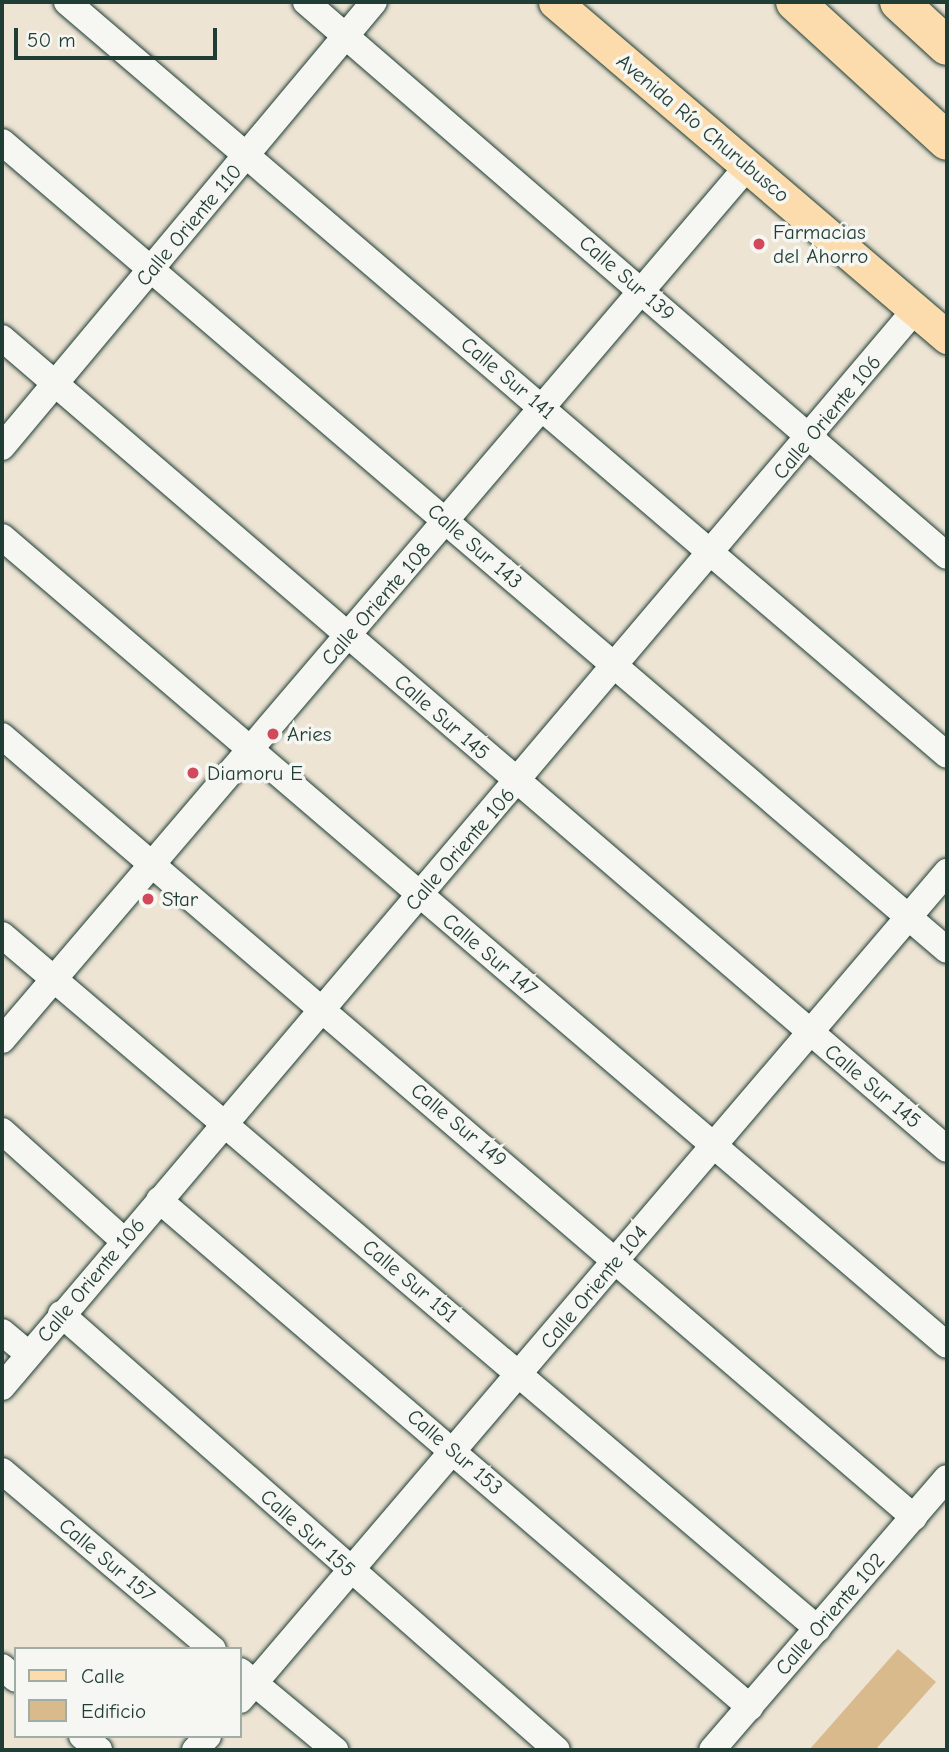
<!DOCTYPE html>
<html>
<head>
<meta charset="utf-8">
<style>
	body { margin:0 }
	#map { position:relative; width:949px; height:1752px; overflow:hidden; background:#ede4d4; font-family:"Comic Neue",sans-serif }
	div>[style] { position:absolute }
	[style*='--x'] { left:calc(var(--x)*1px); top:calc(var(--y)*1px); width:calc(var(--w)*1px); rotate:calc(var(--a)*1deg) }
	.building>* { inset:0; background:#d9ba8d }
	.roads { filter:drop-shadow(0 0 2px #1f3d34) drop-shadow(0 0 2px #1f3d34) }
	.minor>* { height:26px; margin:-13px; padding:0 13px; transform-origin:13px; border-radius:13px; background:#f6f6f2 }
	.major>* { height:33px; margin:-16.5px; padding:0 16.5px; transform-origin:16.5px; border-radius:16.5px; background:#fcdcac }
	.highway>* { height:38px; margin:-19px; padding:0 19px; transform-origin:19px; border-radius:19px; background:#fcdcac }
	.dots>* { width:19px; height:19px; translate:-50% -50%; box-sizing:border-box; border:4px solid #f6f6f2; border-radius:50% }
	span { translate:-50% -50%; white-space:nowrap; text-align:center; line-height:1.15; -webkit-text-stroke:7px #f6f6f2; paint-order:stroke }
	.street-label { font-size:21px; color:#1f3d34 }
	.poi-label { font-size:21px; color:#1f3d34 }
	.left { translate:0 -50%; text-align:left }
	.frame { position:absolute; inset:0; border:4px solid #1f3d34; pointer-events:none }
	.legend { position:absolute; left:14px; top:1647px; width:228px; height:91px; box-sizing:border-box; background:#f6f6f2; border:2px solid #a0aca6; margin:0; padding:9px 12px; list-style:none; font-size:21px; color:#1f3d34 }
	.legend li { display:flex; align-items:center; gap:14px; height:35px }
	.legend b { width:35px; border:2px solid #a0aca6 }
	.scale { position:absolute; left:14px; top:28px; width:203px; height:32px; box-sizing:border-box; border:4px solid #1f3d34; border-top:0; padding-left:9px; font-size:21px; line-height:24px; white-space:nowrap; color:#1f3d34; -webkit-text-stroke:5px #f6f6f2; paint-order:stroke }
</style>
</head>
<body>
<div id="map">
	<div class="building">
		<div style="clip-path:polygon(898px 1649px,936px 1682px,875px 1750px,809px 1750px)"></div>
	</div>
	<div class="roads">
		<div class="minor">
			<div style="--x:67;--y:2;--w:1158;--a:40.55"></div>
			<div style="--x:306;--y:2;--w:847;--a:40.84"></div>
			<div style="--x:2;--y:142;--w:1243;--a:40.53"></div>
			<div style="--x:2;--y:338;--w:1245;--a:40.64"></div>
			<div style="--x:2;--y:447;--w:580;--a:-50.11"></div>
			<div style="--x:2;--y:537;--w:1243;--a:40.53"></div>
			<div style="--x:2;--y:736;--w:1201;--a:40.58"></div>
			<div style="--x:2;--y:935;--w:1071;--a:40.38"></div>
			<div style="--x:2;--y:1040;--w:1149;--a:-49.52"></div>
			<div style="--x:2;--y:1131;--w:164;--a:42"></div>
			<div style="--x:159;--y:1200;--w:779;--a:40.63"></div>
			<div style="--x:61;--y:1314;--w:660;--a:41.32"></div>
			<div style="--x:2;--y:1332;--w:35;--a:40"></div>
			<div style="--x:2;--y:1387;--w:1412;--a:-49.71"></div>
			<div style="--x:2;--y:1471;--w:276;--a:40.2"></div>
			<div style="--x:2;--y:1667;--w:18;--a:41"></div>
			<div style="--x:240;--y:1671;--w:124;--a:39.7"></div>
			<div style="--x:240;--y:1700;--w:1089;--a:-49.51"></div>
			<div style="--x:82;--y:1736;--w:22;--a:39"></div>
			<div style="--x:195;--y:1750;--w:19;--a:-47"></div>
			<div style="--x:712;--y:1750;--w:359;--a:-49.2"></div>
		</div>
		<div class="major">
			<div style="--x:555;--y:2;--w:516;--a:40.52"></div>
		</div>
		<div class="highway">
			<div style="--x:795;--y:2;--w:206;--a:42.4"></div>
			<div style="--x:899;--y:2;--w:65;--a:42.5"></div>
		</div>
	</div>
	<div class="dots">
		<div style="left:759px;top:244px;background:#d1495b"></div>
		<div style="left:273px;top:734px;background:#d1495b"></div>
		<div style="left:193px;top:773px;background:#d1495b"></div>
		<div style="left:148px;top:899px;background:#d1495b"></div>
	</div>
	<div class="street-label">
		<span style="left:703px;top:128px;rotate:40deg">Avenida Río Churubusco</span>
		<span style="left:189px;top:225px;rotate:-50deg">Calle Oriente 110</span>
		<span style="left:627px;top:278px;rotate:41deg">Calle Sur 139</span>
		<span style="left:508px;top:378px;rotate:40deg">Calle Sur 141</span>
		<span style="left:827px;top:417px;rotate:-50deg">Calle Oriente 106</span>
		<span style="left:475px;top:546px;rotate:41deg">Calle Sur 143</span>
		<span style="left:376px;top:604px;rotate:-49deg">Calle Oriente 108</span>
		<span style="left:442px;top:717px;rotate:41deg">Calle Sur 145</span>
		<span style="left:460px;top:849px;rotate:-49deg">Calle Oriente 106</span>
		<span style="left:490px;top:955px;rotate:40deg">Calle Sur 147</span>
		<span style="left:873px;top:1086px;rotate:40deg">Calle Sur 145</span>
		<span style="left:459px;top:1125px;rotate:40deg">Calle Sur 149</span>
		<span style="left:91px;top:1280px;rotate:-50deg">Calle Oriente 106</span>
		<span style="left:410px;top:1281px;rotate:40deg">Calle Sur 151</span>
		<span style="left:594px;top:1287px;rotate:-50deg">Calle Oriente 104</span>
		<span style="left:455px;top:1452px;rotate:41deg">Calle Sur 153</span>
		<span style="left:308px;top:1533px;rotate:42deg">Calle Sur 155</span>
		<span style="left:107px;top:1560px;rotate:40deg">Calle Sur 157</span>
		<span style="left:830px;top:1614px;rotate:-49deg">Calle Oriente 102</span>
	</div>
	<div class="poi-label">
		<span class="left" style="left:773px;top:244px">Farmacias<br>del Ahorro</span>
		<span class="left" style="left:287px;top:734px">Aries</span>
		<span class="left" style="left:207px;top:773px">Diamoru E</span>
		<span class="left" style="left:162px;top:899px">Star</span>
	</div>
	<div class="frame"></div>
	<ul class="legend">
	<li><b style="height:9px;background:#fcdcac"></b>Calle</li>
	<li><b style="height:19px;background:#d9ba8d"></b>Edificio</li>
	</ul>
	<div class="scale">50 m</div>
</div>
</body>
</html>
